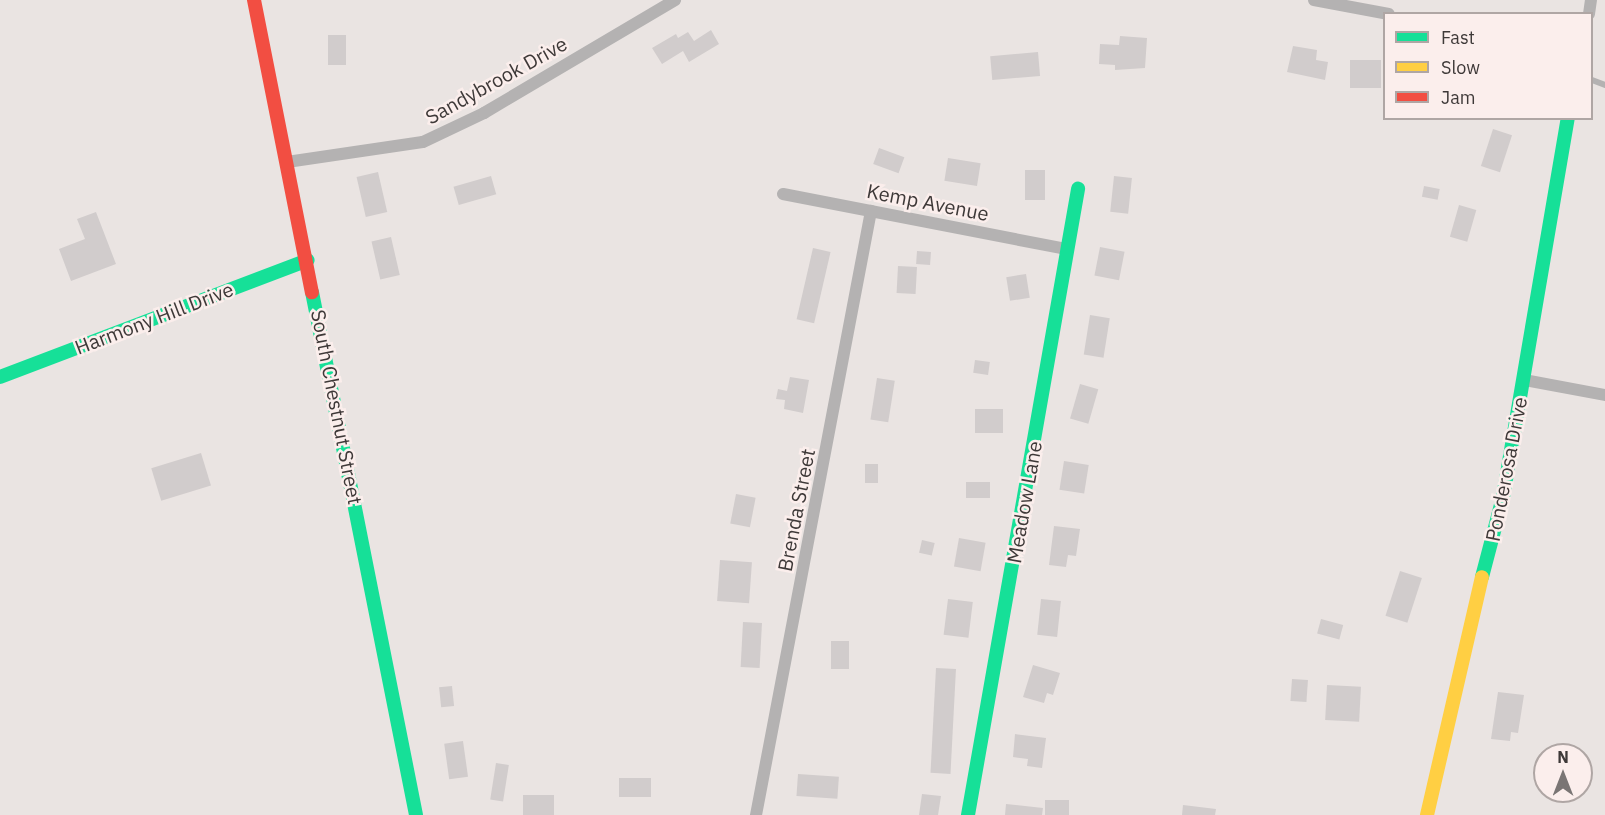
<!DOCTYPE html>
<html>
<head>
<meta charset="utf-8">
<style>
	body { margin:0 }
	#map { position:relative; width:1605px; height:815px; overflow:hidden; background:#eae4e2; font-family:"IBM Plex Sans",sans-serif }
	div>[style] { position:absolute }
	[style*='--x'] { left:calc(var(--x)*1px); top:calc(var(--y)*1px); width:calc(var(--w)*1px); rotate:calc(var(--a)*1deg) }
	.building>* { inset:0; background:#d1cccc; transform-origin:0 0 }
	.lane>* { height:6px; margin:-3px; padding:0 3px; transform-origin:3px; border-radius:3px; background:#b4b2b2 }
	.street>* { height:12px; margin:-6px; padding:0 6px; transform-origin:6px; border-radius:6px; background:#b4b2b2 }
	.fast>* { height:14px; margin:-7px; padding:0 7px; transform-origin:7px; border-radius:7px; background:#16e098 }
	.slow>* { height:14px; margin:-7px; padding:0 7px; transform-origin:7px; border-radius:7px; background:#ffcf43 }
	.jam>* { height:14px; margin:-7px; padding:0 7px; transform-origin:7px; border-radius:7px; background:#f24e42 }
	span { translate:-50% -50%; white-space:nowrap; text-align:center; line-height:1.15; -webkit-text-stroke:5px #fbeeec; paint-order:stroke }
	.street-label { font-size:20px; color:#3e3938 }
	.legend { position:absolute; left:1383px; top:12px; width:210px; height:108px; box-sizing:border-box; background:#fbeeec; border:2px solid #afa6a4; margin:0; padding:8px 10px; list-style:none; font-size:18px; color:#3e3938 }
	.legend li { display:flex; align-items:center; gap:12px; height:30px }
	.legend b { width:30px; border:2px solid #afa6a4 }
	.north { position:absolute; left:1533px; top:743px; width:60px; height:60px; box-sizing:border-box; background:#fbeeec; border:2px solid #afa6a4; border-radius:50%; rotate:0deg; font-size:16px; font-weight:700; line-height:24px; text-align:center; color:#3e3938 }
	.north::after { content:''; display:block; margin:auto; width:21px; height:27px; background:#7a7574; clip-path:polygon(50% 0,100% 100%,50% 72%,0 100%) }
</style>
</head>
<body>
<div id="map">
	<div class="building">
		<div style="clip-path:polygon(711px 30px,719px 44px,689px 62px,683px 51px,662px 64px,652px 48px,676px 34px,678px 38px,688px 32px,694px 41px)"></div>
		<div style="left:328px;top:35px;width:18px;height:30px"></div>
		<div style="clip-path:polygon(1120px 36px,1147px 38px,1145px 68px,1115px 70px,1115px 65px,1099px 64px,1100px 44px,1119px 45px)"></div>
		<div style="clip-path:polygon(1293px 46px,1317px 50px,1316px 60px,1328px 62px,1325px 80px,1287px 72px)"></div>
		<div style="left:1038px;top:52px;width:24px;height:48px;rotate:85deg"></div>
		<div style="left:1350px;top:60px;width:31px;height:28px"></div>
		<div style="left:1493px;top:129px;width:20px;height:39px;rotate:18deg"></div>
		<div style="left:879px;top:148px;width:27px;height:17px;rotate:20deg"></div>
		<div style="left:948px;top:158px;width:33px;height:23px;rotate:9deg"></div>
		<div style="left:1025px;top:170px;width:20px;height:30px"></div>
		<div style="left:378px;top:172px;width:41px;height:22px;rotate:77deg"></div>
		<div style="left:491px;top:176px;width:19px;height:39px;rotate:74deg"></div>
		<div style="left:1114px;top:176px;width:18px;height:36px;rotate:6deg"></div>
		<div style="left:1424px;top:186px;width:16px;height:11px;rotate:11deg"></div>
		<div style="left:1459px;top:205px;width:18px;height:33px;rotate:16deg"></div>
		<div style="clip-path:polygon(96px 212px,116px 264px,71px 281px,59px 249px,85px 239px,77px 219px)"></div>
		<div style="left:391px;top:237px;width:39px;height:20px;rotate:77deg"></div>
		<div style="left:1100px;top:247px;width:25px;height:29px;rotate:11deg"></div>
		<div style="left:813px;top:248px;width:18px;height:73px;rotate:13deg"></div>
		<div style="left:917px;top:251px;width:14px;height:13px;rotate:4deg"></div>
		<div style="left:898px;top:266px;width:19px;height:27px;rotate:3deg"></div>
		<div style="left:1026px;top:274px;width:24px;height:20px;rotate:81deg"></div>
		<div style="left:1090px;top:315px;width:20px;height:40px;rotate:9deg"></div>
		<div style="left:975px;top:360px;width:15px;height:13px;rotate:8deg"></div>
		<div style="clip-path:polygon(790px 377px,809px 380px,803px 413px,784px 409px,785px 400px,776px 399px,778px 389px,787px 391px)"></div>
		<div style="left:877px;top:378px;width:18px;height:42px;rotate:9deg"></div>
		<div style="left:1080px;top:384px;width:19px;height:36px;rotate:16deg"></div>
		<div style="left:975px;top:409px;width:28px;height:24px"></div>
		<div style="left:201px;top:453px;width:34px;height:52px;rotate:73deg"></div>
		<div style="left:1064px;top:461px;width:25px;height:29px;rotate:9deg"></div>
		<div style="left:865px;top:464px;width:13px;height:19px"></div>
		<div style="left:966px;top:482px;width:24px;height:16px"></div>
		<div style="left:736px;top:494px;width:20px;height:30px;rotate:11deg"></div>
		<div style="clip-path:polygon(1054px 526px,1080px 529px,1076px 556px,1068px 555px,1066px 567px,1049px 565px)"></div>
		<div style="left:959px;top:538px;width:27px;height:29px;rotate:10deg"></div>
		<div style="left:922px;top:540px;width:13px;height:13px;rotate:13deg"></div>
		<div style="left:720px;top:560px;width:32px;height:41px;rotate:4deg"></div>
		<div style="left:1400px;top:571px;width:23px;height:47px;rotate:18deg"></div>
		<div style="left:948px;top:599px;width:25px;height:36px;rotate:7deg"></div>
		<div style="left:1041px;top:599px;width:20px;height:36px;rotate:6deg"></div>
		<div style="left:1321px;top:619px;width:23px;height:15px;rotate:15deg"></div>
		<div style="left:743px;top:622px;width:19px;height:45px;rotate:3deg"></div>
		<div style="left:831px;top:641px;width:18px;height:28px"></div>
		<div style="clip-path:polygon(1033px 665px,1060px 673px,1053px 695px,1047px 693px,1044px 703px,1023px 697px)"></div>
		<div style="left:936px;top:668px;width:20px;height:105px;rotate:3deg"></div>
		<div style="left:1292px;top:679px;width:16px;height:22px;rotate:4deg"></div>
		<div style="left:1327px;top:685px;width:34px;height:35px;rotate:3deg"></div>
		<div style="left:452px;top:686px;width:20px;height:13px;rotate:84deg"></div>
		<div style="clip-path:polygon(1498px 692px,1524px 695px,1518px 733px,1511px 732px,1510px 741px,1491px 739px)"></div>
		<div style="clip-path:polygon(1015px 734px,1046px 738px,1042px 768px,1027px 766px,1028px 759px,1013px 757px)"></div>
		<div style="left:463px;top:741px;width:36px;height:19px;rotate:82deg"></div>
		<div style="left:496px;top:763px;width:13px;height:37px;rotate:9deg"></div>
		<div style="left:798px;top:774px;width:41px;height:22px;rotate:4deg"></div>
		<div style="left:619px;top:778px;width:32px;height:19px"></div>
		<div style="clip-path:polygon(922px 794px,941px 796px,938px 815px,919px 815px)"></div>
		<div style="left:523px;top:795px;width:31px;height:20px"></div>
		<div style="left:1045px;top:800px;width:24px;height:15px"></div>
		<div style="clip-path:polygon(1006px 804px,1043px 808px,1042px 815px,1005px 815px)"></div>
		<div style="clip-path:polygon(1183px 805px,1216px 809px,1215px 815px,1182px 815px)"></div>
	</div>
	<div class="lane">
		<div style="--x:1592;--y:80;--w:14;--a:21"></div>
	</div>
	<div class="street">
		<div style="--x:1314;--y:0;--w:76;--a:10.6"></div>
		<div style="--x:1589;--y:14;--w:14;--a:-82"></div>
		<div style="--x:287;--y:162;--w:137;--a:-8.4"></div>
		<div style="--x:423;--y:142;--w:68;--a:-25.4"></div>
		<div style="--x:484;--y:113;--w:222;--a:-30.6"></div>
		<div style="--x:783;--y:194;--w:288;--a:11"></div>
		<div style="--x:1524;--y:380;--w:82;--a:10.5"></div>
		<div style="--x:756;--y:815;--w:615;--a:-79.22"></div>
	</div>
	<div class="fast">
		<div style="--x:312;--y:292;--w:533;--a:78.75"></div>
		<div style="--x:0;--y:377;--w:329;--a:-20.8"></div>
		<div style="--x:1482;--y:577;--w:83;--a:-75.3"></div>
		<div style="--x:1503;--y:497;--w:385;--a:-80.3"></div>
		<div style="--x:968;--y:815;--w:636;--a:-80.03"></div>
	</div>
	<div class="slow">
		<div style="--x:1427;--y:815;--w:244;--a:-77"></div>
	</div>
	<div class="jam">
		<div style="--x:254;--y:0;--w:298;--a:78.8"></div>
	</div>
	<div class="street-label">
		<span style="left:496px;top:80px;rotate:-29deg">Sandybrook Drive</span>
		<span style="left:928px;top:202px;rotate:11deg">Kemp Avenue</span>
		<span style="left:154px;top:318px;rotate:-21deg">Harmony Hill Drive</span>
		<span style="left:337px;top:407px;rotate:79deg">South Chestnut Street</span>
		<span style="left:1506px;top:469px;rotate:-79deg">Ponderosa Drive</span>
		<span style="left:1024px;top:502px;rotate:-80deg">Meadow Lane</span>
		<span style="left:796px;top:510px;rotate:-79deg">Brenda Street</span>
	</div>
	<ul class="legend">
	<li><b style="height:8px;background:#16e098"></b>Fast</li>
	<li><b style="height:8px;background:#ffcf43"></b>Slow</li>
	<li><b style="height:8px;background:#f24e42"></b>Jam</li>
	</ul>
	<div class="north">N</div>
</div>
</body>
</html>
